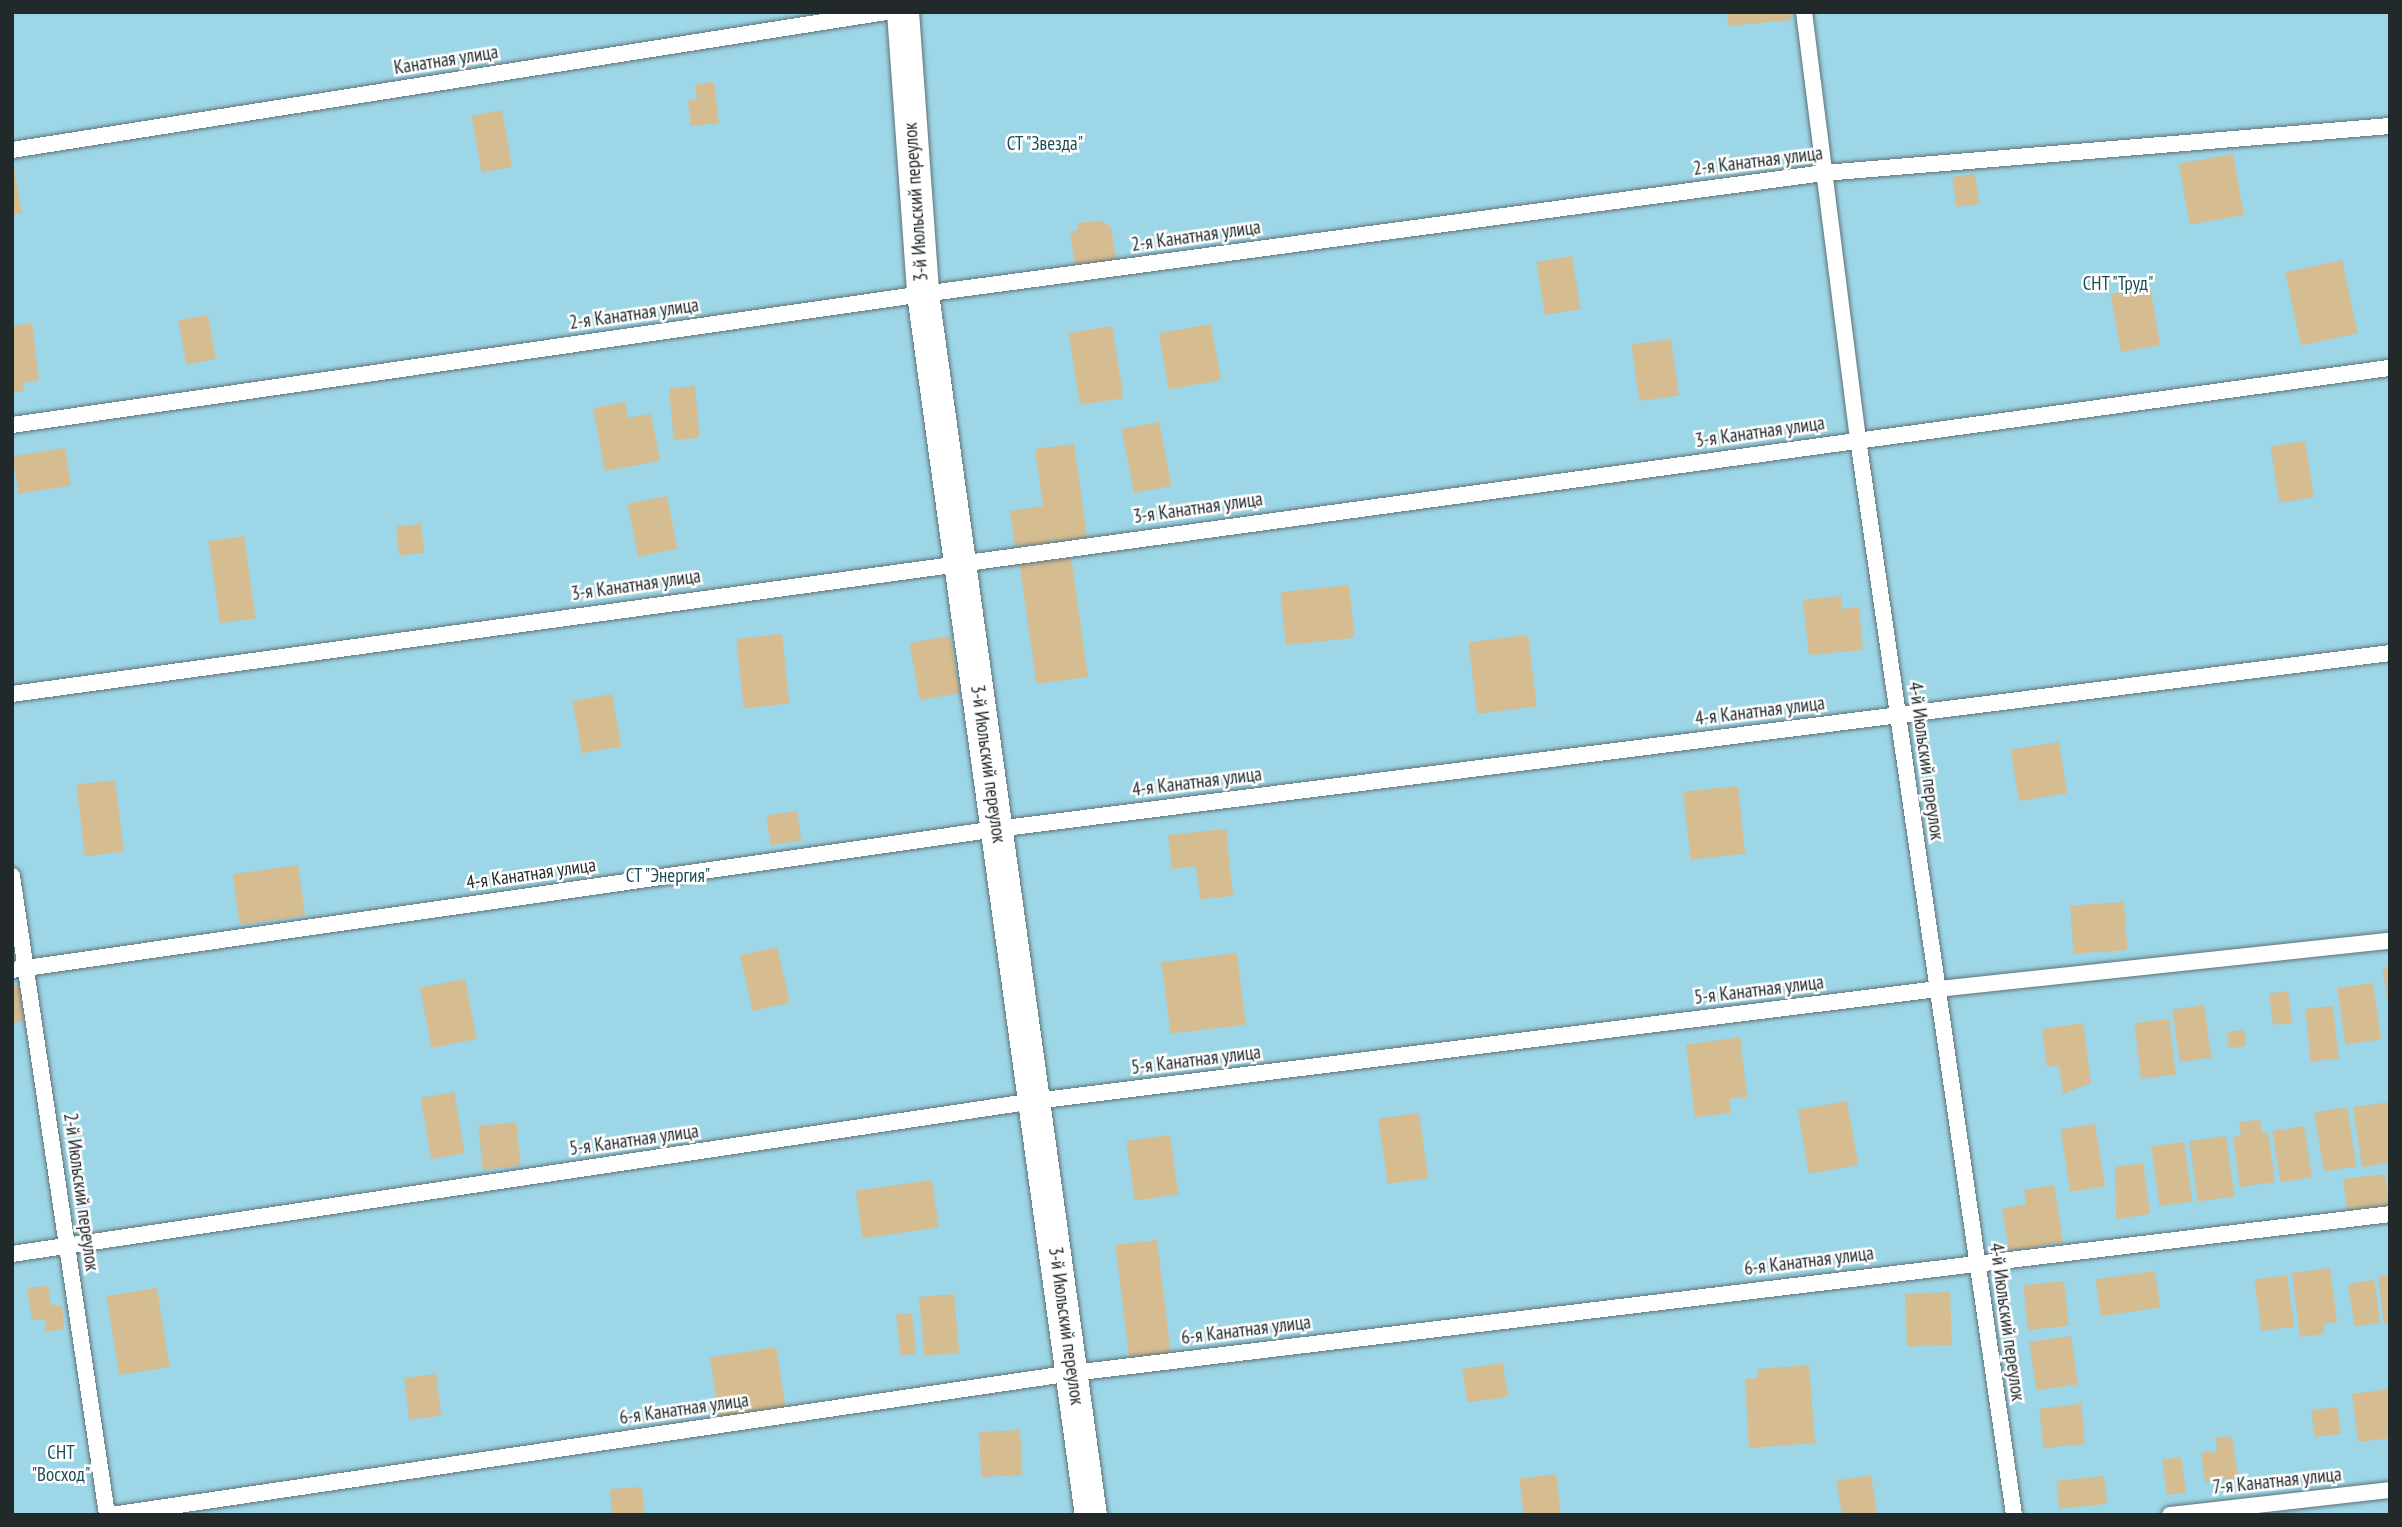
<!DOCTYPE html>
<html>
<head>
<meta charset="utf-8">
<style>
	body { margin:0 }
	#map { position:relative; width:2402px; height:1527px; overflow:hidden; background:#e7f8fd; font-family:"PT Sans Narrow",sans-serif }
	div>[style] { position:absolute }
	[style*='--x'] { left:calc(var(--x)*1px); top:calc(var(--y)*1px); width:calc(var(--w)*1px); rotate:calc(var(--a)*1deg) }
	.green>* { inset:0; background:#9dd6e6; transform-origin:0 0 }
	.building>* { inset:0; background:#d5bc91; transform-origin:0 0 }
	.roads { filter:drop-shadow(0 0 2px #5e7177) drop-shadow(0 0 2px #5e7177) }
	.service>* { height:16px; margin:-8px; padding:0 8px; transform-origin:8px; border-radius:8px; background:#fff }
	.minor>* { height:32px; margin:-16px; padding:0 16px; transform-origin:16px; border-radius:16px; background:#fff }
	span { translate:-50% -50%; white-space:nowrap; text-align:center; line-height:1.15; -webkit-text-stroke:5px #fff; paint-order:stroke }
	.street-label { font-size:19px; color:#21292b }
	.park-label { font-size:19px; color:#1b4d59 }
	.frame { position:absolute; inset:0; border:14px solid #21292b; pointer-events:none }
</style>
</head>
<body>
<div id="map">
	<div class="green">
		<div style="left:12px;top:12px;width:2378px;height:1503px"></div>
	</div>
	<div class="building">
		<div style="clip-path:polygon(1727px 12px,1790px 12px,1791px 20px,1728px 26px)"></div>
		<div style="clip-path:polygon(714px 82px,719px 123px,691px 126px,688px 100px,697px 99px,695px 84px)"></div>
		<div style="left:502px;top:110px;width:58px;height:31px;rotate:80deg"></div>
		<div style="left:2233px;top:154px;width:62px;height:55px;rotate:80deg"></div>
		<div style="clip-path:polygon(12px 158px,22px 213px,12px 215px)"></div>
		<div style="left:1975px;top:174px;width:30px;height:23px;rotate:82deg"></div>
		<div style="clip-path:polygon(1101px 221px,1111px 227px,1116px 260px,1075px 266px,1070px 232px,1079px 230px,1077px 223px)"></div>
		<div style="left:1572px;top:256px;width:54px;height:36px;rotate:81deg"></div>
		<div style="left:2342px;top:260px;width:75px;height:58px;rotate:78deg"></div>
		<div style="left:2150px;top:287px;width:59px;height:40px;rotate:80deg"></div>
		<div style="left:208px;top:315px;width:45px;height:30px;rotate:80deg"></div>
		<div style="clip-path:polygon(32px 323px,39px 380px,23px 383px,24px 391px,12px 393px,12px 326px)"></div>
		<div style="left:1211px;top:324px;width:57px;height:53px;rotate:80deg"></div>
		<div style="left:1112px;top:326px;width:73px;height:44px;rotate:81deg"></div>
		<div style="left:1671px;top:339px;width:57px;height:40px;rotate:82deg"></div>
		<div style="left:695px;top:386px;width:52px;height:26px;rotate:85deg"></div>
		<div style="clip-path:polygon(625px 402px,628px 418px,651px 414px,660px 461px,605px 471px,593px 408px)"></div>
		<div style="left:1159px;top:422px;width:65px;height:38px;rotate:79deg"></div>
		<div style="left:2305px;top:441px;width:57px;height:35px;rotate:81deg"></div>
		<div style="clip-path:polygon(1074px 444px,1087px 537px,1015px 547px,1010px 511px,1043px 506px,1035px 449px)"></div>
		<div style="left:65px;top:448px;width:38px;height:53px;rotate:81deg"></div>
		<div style="left:667px;top:496px;width:54px;height:40px;rotate:79deg"></div>
		<div style="left:421px;top:524px;width:29px;height:25px;rotate:84deg"></div>
		<div style="left:244px;top:536px;width:83px;height:36px;rotate:82deg"></div>
		<div style="left:1071px;top:557px;width:121px;height:52px;rotate:82deg"></div>
		<div style="left:1349px;top:585px;width:53px;height:69px;rotate:84deg"></div>
		<div style="clip-path:polygon(1841px 596px,1842px 609px,1859px 607px,1863px 650px,1809px 655px,1803px 600px)"></div>
		<div style="left:782px;top:634px;width:70px;height:46px;rotate:84deg"></div>
		<div style="left:1528px;top:635px;width:72px;height:60px;rotate:83deg"></div>
		<div style="left:950px;top:636px;width:58px;height:41px;rotate:80deg"></div>
		<div style="left:612px;top:694px;width:53px;height:40px;rotate:80deg"></div>
		<div style="left:2059px;top:742px;width:52px;height:49px;rotate:81deg"></div>
		<div style="left:115px;top:780px;width:72px;height:39px;rotate:83deg"></div>
		<div style="left:1738px;top:786px;width:68px;height:55px;rotate:84deg"></div>
		<div style="left:797px;top:811px;width:30px;height:31px;rotate:82deg"></div>
		<div style="clip-path:polygon(1226px 829px,1233px 896px,1200px 899px,1196px 866px,1172px 869px,1168px 835px)"></div>
		<div style="left:298px;top:865px;width:51px;height:66px;rotate:82deg"></div>
		<div style="left:2124px;top:902px;width:48px;height:54px;rotate:86deg"></div>
		<div style="left:777px;top:947px;width:57px;height:38px;rotate:77deg"></div>
		<div style="left:1237px;top:953px;width:72px;height:76px;rotate:83deg"></div>
		<div style="clip-path:polygon(2390px 967px,2390px 1000px,2387px 1000px,2383px 968px)"></div>
		<div style="left:465px;top:979px;width:61px;height:46px;rotate:79deg"></div>
		<div style="left:2373px;top:983px;width:57px;height:36px;rotate:82deg"></div>
		<div style="clip-path:polygon(19px 985px,25px 1021px,12px 1023px,12px 986px)"></div>
		<div style="left:2288px;top:991px;width:32px;height:19px;rotate:83deg"></div>
		<div style="left:2204px;top:1005px;width:53px;height:32px;rotate:82deg"></div>
		<div style="left:2333px;top:1006px;width:53px;height:28px;rotate:84deg"></div>
		<div style="left:2169px;top:1019px;width:56px;height:35px;rotate:83deg"></div>
		<div style="clip-path:polygon(2083px 1023px,2091px 1083px,2063px 1094px,2059px 1065px,2047px 1067px,2042px 1029px)"></div>
		<div style="left:2244px;top:1030px;width:16px;height:17px;rotate:83deg"></div>
		<div style="clip-path:polygon(1740px 1037px,1747px 1097px,1729px 1099px,1731px 1113px,1695px 1117px,1686px 1045px)"></div>
		<div style="left:454px;top:1092px;width:62px;height:34px;rotate:80deg"></div>
		<div style="left:1847px;top:1101px;width:65px;height:50px;rotate:80deg"></div>
		<div style="clip-path:polygon(2390px 1102px,2390px 1163px,2362px 1167px,2353px 1107px)"></div>
		<div style="left:2347px;top:1107px;width:60px;height:33px;rotate:81deg"></div>
		<div style="left:1419px;top:1113px;width:66px;height:41px;rotate:82deg"></div>
		<div style="clip-path:polygon(2260px 1120px,2262px 1133px,2268px 1132px,2275px 1182px,2240px 1187px,2233px 1137px,2241px 1136px,2239px 1122px)"></div>
		<div style="left:516px;top:1122px;width:44px;height:38px;rotate:84deg"></div>
		<div style="left:2095px;top:1124px;width:63px;height:35px;rotate:81deg"></div>
		<div style="left:2304px;top:1126px;width:52px;height:32px;rotate:81deg"></div>
		<div style="left:1170px;top:1135px;width:60px;height:44px;rotate:82deg"></div>
		<div style="left:2226px;top:1136px;width:61px;height:37px;rotate:82deg"></div>
		<div style="left:2184px;top:1142px;width:60px;height:33px;rotate:82deg"></div>
		<div style="clip-path:polygon(2143px 1163px,2150px 1214px,2116px 1219px,2115px 1167px)"></div>
		<div style="left:2385px;top:1174px;width:31px;height:42px;rotate:83deg"></div>
		<div style="left:932px;top:1180px;width:48px;height:77px;rotate:82deg"></div>
		<div style="clip-path:polygon(2054px 1185px,2063px 1242px,2009px 1251px,2002px 1209px,2026px 1204px,2024px 1190px)"></div>
		<div style="left:1157px;top:1240px;width:115px;height:42px;rotate:83deg"></div>
		<div style="clip-path:polygon(2330px 1268px,2337px 1322px,2323px 1324px,2324px 1334px,2300px 1337px,2292px 1273px)"></div>
		<div style="left:2155px;top:1271px;width:37px;height:60px;rotate:82deg"></div>
		<div style="left:2287px;top:1275px;width:52px;height:33px;rotate:82deg"></div>
		<div style="clip-path:polygon(2390px 1275px,2390px 1324px,2384px 1324px,2378px 1277px)"></div>
		<div style="left:2374px;top:1280px;width:43px;height:26px;rotate:82deg"></div>
		<div style="left:2064px;top:1281px;width:45px;height:41px;rotate:84deg"></div>
		<div style="clip-path:polygon(48px 1286px,51px 1305px,62px 1306px,64px 1329px,45px 1332px,46px 1319px,32px 1320px,27px 1288px)"></div>
		<div style="left:157px;top:1288px;width:80px;height:51px;rotate:81deg"></div>
		<div style="left:1950px;top:1292px;width:53px;height:45px;rotate:88deg"></div>
		<div style="left:954px;top:1294px;width:59px;height:35px;rotate:85deg"></div>
		<div style="left:912px;top:1313px;width:41px;height:16px;rotate:84deg"></div>
		<div style="left:2071px;top:1336px;width:49px;height:42px;rotate:82deg"></div>
		<div style="left:776px;top:1347px;width:61px;height:67px;rotate:81deg"></div>
		<div style="left:1503px;top:1363px;width:34px;height:41px;rotate:82deg"></div>
		<div style="clip-path:polygon(1809px 1365px,1815px 1443px,1749px 1448px,1745px 1379px,1758px 1378px,1758px 1369px)"></div>
		<div style="left:436px;top:1374px;width:42px;height:32px;rotate:83deg"></div>
		<div style="clip-path:polygon(2390px 1389px,2390px 1438px,2358px 1442px,2352px 1394px)"></div>
		<div style="left:2081px;top:1404px;width:40px;height:42px;rotate:84deg"></div>
		<div style="left:2337px;top:1407px;width:27px;height:26px;rotate:82deg"></div>
		<div style="left:1020px;top:1430px;width:45px;height:41px;rotate:87deg"></div>
		<div style="clip-path:polygon(2232px 1436px,2238px 1478px,2205px 1482px,2201px 1453px,2217px 1451px,2216px 1438px)"></div>
		<div style="left:2181px;top:1457px;width:36px;height:19px;rotate:82deg"></div>
		<div style="left:1556px;top:1474px;width:41px;height:37px;rotate:83deg"></div>
		<div style="left:1871px;top:1475px;width:40px;height:35px;rotate:81deg"></div>
		<div style="left:2104px;top:1476px;width:28px;height:48px;rotate:84deg"></div>
		<div style="left:642px;top:1487px;width:28px;height:32px;rotate:86deg"></div>
	</div>
	<div class="roads">
		<div class="service">
			<div style="--x:1804;--y:12;--w:430;--a:82.8"></div>
			<div style="--x:1858;--y:439;--w:1087;--a:81.75"></div>
			<div style="--x:12;--y:150;--w:885;--a:-8.97"></div>
			<div style="--x:12;--y:425;--w:920;--a:-8.18"></div>
			<div style="--x:923;--y:294;--w:909;--a:-7.65"></div>
			<div style="--x:1824;--y:173;--w:568;--a:-4.75"></div>
			<div style="--x:12;--y:694;--w:2400;--a:-7.81"></div>
			<div style="--x:12;--y:876;--w:646;--a:81.54"></div>
			<div style="--x:12;--y:970;--w:995;--a:-8.15"></div>
			<div style="--x:997;--y:829;--w:1404;--a:-7.2"></div>
			<div style="--x:12;--y:1254;--w:1034;--a:-8.51"></div>
			<div style="--x:1035;--y:1101;--w:910;--a:-7.07"></div>
			<div style="--x:1938;--y:989;--w:455;--a:-6.1"></div>
			<div style="--x:111;--y:1515;--w:972;--a:-8.4"></div>
			<div style="--x:1073;--y:1373;--w:1327;--a:-6.88"></div>
			<div style="--x:2170;--y:1515;--w:221;--a:-6.5"></div>
		</div>
		<div class="minor">
			<div style="--x:903;--y:12;--w:283;--a:85.9"></div>
			<div style="--x:923;--y:294;--w:1233;--a:82.17"></div>
		</div>
	</div>
	<div class="street-label">
		<span style="left:446px;top:60px;rotate:-9deg">Канатная улица</span>
		<span style="left:1758px;top:161px;rotate:-7deg">2-я Канатная улица</span>
		<span style="left:916px;top:202px;rotate:-94deg">3-й Июльский переулок</span>
		<span style="left:1196px;top:236px;rotate:-8deg">2-я Канатная улица</span>
		<span style="left:634px;top:314px;rotate:-8deg">2-я Канатная улица</span>
		<span style="left:1760px;top:432px;rotate:-8deg">3-я Канатная улица</span>
		<span style="left:1198px;top:508px;rotate:-8deg">3-я Канатная улица</span>
		<span style="left:636px;top:585px;rotate:-8deg">3-я Канатная улица</span>
		<span style="left:1760px;top:711px;rotate:-7deg">4-я Канатная улица</span>
		<span style="left:1926px;top:761px;rotate:82deg">4-й Июльский переулок</span>
		<span style="left:988px;top:764px;rotate:82deg">3-й Июльский переулок</span>
		<span style="left:1197px;top:782px;rotate:-7deg">4-я Канатная улица</span>
		<span style="left:531px;top:874px;rotate:-8deg">4-я Канатная улица</span>
		<span style="left:1759px;top:990px;rotate:-7deg">5-я Канатная улица</span>
		<span style="left:1196px;top:1060px;rotate:-7deg">5-я Канатная улица</span>
		<span style="left:634px;top:1140px;rotate:-8deg">5-я Канатная улица</span>
		<span style="left:81px;top:1192px;rotate:82deg">2-й Июльский переулок</span>
		<span style="left:1809px;top:1261px;rotate:-7deg">6-я Канатная улица</span>
		<span style="left:2007px;top:1322px;rotate:82deg">4-й Июльский переулок</span>
		<span style="left:1066px;top:1326px;rotate:82deg">3-й Июльский переулок</span>
		<span style="left:1246px;top:1330px;rotate:-7deg">6-я Канатная улица</span>
		<span style="left:684px;top:1409px;rotate:-8deg">6-я Канатная улица</span>
		<span style="left:2277px;top:1481px;rotate:-6deg">7-я Канатная улица</span>
	</div>
	<div class="park-label">
		<span style="left:1045px;top:144px">СТ "Звезда"</span>
		<span style="left:2118px;top:284px">СНТ "Труд"</span>
		<span style="left:668px;top:876px">СТ "Энергия"</span>
		<span style="left:61px;top:1464px">СНТ<br>"Восход"</span>
	</div>
	<div class="frame"></div>
</div>
</body>
</html>
